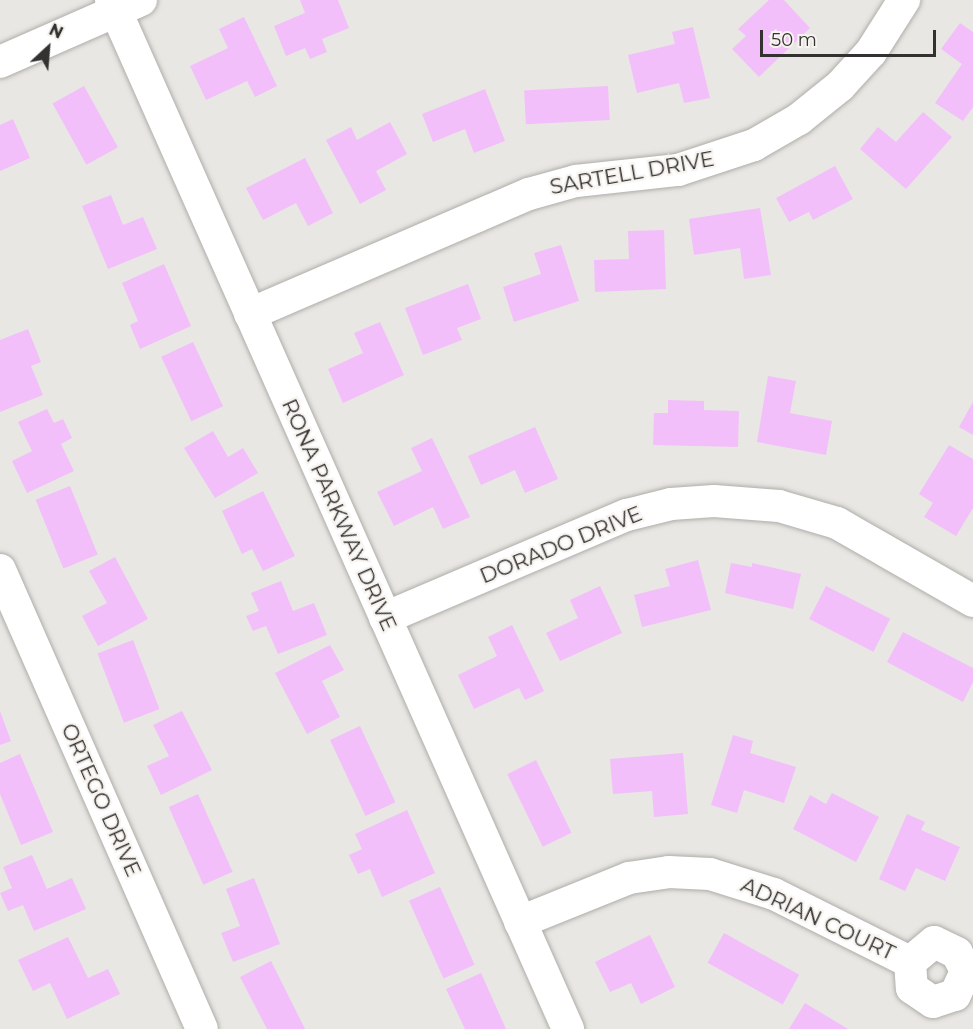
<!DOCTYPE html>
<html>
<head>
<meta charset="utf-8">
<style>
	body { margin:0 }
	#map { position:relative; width:973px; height:1029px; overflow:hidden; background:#e9e7e3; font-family:Montserrat,sans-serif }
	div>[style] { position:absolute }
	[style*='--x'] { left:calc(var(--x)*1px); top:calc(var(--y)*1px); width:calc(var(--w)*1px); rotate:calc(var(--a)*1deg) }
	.building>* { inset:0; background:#f2bffb; transform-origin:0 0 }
	.roads { filter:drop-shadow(0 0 2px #afada9) drop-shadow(0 0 2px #afada9) }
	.minor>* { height:32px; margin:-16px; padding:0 16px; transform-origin:16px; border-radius:16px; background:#fff }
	span { translate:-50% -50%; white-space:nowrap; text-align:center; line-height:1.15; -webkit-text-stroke:4.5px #f7f4f0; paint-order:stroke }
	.street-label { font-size:21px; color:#333231 }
	.north { position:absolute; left:18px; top:18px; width:60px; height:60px; -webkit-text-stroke:4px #f7f4f0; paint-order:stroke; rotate:26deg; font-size:16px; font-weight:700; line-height:24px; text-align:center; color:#333231 }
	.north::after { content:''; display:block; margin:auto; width:21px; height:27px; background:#333231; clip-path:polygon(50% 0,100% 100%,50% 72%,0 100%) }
	.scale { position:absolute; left:760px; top:30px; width:176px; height:27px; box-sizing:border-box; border:3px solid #333231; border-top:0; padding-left:8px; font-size:18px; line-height:21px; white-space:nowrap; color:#333231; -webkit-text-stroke:4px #f7f4f0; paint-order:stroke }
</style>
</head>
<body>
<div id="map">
	<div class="building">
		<div style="clip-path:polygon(300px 0,338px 0,349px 28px,322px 39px,327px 52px,310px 59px,305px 48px,286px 56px,274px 26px,305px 13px)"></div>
		<div style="clip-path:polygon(769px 0,784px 0,810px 28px,759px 77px,732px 49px,746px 36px,738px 29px)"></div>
		<div style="clip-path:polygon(244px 17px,277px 86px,255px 97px,247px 81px,206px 100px,190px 66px,228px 48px,219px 29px)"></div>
		<div style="clip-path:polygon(960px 23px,973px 32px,973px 107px,963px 121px,935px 103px,962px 64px,941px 49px)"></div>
		<div style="clip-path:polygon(693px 27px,710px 98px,684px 103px,679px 83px,637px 93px,628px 55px,675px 44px,672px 32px)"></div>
		<div style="left:84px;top:86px;width:70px;height:36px;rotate:61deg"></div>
		<div style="left:608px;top:86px;width:34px;height:84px;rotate:87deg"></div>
		<div style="clip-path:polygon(485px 89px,505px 141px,474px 153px,465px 129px,433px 142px,422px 114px)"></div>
		<div style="clip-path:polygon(923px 112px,952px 137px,906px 189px,860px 149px,878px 127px,896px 142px)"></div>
		<div style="clip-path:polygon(13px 119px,30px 158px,0 171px,0 125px)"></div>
		<div style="clip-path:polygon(390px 122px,407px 154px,376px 171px,386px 190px,360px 204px,326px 140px,351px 127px,357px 140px)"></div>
		<div style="clip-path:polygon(305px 158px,333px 213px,308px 226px,296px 203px,263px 220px,246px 188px)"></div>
		<div style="clip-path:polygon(835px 166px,853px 199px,813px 220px,809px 212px,789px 222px,776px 198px)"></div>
		<div style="clip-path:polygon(111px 195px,123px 225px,143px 217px,157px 249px,108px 269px,82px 206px)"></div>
		<div style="clip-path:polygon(760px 208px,771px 275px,744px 279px,740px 248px,694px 255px,689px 219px)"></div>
		<div style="clip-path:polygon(664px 230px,666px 289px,595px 292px,594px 260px,629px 259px,628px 231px)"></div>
		<div style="clip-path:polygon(561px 245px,579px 301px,514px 322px,503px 287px,541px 274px,534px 253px)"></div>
		<div style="clip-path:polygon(164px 264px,191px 326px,140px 349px,130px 325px,138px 321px,122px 283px)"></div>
		<div style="clip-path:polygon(468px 284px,481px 319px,457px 328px,462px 340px,423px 355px,405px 308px)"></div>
		<div style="clip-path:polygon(380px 322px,404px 375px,343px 403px,328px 369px,363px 353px,354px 333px)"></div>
		<div style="clip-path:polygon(28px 329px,41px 362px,31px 366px,43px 395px,0 412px,0 340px)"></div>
		<div style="left:193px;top:342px;width:71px;height:35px;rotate:65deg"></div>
		<div style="clip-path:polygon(768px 376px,796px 381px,790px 413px,832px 421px,826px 455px,757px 442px)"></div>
		<div style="clip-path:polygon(668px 400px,704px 401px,704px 410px,739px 411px,738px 447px,653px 445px,654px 413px,668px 413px)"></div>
		<div style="clip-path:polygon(973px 402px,973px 435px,959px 427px)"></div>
		<div style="clip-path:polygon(47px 409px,54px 423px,63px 419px,72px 438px,61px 444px,74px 471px,27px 493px,12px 461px,32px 451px,18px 422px)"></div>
		<div style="clip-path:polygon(535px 427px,558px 479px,525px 493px,515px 470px,481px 485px,468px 456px)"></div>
		<div style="clip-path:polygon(213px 431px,228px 457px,243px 448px,258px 473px,215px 498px,184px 448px)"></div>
		<div style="clip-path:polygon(432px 438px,470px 517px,443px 529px,433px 507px,394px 526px,377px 492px,422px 471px,411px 448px)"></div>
		<div style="clip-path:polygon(949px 445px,973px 459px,973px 508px,956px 536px,924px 517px,933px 503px,919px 494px)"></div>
		<div style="left:70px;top:486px;width:74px;height:37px;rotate:68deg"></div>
		<div style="clip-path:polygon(263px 491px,295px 556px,263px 571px,252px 549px,242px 554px,222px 511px)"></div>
		<div style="clip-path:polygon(115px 557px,148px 619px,98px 646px,82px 616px,107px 603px,89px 571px)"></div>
		<div style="clip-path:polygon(698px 560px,711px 610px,642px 627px,634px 595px,670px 586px,665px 569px)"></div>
		<div style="clip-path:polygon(731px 563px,752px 567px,752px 563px,801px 574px,793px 609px,725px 593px)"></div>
		<div style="clip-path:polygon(281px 581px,293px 611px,314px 603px,327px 635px,278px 654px,266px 626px,253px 631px,246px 616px,259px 611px,251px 593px)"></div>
		<div style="clip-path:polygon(600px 586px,622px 633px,560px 661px,546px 633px,578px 618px,570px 600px)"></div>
		<div style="left:826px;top:586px;width:72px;height:37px;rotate:27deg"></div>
		<div style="clip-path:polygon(512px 625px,544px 691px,525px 700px,519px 688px,474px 709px,458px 675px,497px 656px,488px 637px)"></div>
		<div style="clip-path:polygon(903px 632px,973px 668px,973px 682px,963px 702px,887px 662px)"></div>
		<div style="left:133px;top:640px;width:74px;height:38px;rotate:69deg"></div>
		<div style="clip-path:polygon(330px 645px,344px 670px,322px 681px,340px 717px,307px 734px,275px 673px)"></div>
		<div style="clip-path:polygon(0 711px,11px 741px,0 745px)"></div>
		<div style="clip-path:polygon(182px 711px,212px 770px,161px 795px,147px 766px,169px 756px,153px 725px)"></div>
		<div style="left:360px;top:726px;width:84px;height:33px;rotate:65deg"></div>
		<div style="clip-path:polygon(733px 735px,753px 741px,750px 753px,796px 767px,784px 803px,744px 790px,737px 813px,711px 805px)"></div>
		<div style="clip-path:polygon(683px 753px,688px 814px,654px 817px,652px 791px,613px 794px,610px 759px)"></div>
		<div style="clip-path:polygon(20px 754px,53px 832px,21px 845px,0 794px,0 763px)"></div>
		<div style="left:536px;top:760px;width:81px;height:32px;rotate:64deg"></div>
		<div style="clip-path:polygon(832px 793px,879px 817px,856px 862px,793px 829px,810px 795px,826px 804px)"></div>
		<div style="left:198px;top:794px;width:85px;height:32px;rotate:66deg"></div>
		<div style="clip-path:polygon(407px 810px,435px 873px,382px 897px,370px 869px,358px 874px,349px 855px,362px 849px,355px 834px)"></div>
		<div style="clip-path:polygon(907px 814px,925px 822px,921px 830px,960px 847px,945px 881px,916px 868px,905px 891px,879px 879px)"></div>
		<div style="clip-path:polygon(32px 855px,47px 889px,72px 878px,86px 909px,34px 931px,23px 905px,8px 911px,0 893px,12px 888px,3px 867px)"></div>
		<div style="clip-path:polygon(254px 878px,280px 944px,233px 962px,221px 933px,240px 926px,226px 889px)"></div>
		<div style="left:440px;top:887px;width:85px;height:34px;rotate:66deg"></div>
		<div style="left:724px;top:933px;width:86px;height:34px;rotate:29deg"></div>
		<div style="clip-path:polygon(650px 935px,675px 987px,641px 1004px,631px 983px,610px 992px,595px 962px)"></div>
		<div style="clip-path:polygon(68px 937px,88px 978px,108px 969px,120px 994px,67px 1019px,50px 983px,33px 991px,18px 960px)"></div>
		<div style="clip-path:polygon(271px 961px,305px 1029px,267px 1029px,240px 977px)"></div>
		<div style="clip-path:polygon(481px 973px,506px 1029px,465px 1029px,446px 989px)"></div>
		<div style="clip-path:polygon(805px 1003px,848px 1029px,789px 1029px)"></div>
	</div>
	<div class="roads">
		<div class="minor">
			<div style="--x:111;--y:0;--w:1126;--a:66.05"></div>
			<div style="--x:0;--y:62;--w:154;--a:-23.7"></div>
			<div style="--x:250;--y:314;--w:304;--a:-23.3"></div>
			<div style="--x:529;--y:194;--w:49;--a:-15.5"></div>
			<div style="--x:576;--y:181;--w:103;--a:-6.2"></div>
			<div style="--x:678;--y:170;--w:80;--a:-18.2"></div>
			<div style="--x:754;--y:145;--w:52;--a:-30"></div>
			<div style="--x:799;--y:119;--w:53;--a:-38.8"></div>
			<div style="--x:840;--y:86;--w:46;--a:-47.6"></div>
			<div style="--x:871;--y:52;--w:62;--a:-57.6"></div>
			<div style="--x:0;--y:570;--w:501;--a:66.25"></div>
			<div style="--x:385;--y:618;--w:263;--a:-23.1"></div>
			<div style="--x:627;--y:515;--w:45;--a:-14"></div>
			<div style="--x:671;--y:504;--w:43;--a:-4"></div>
			<div style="--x:714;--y:501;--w:65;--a:4.4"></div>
			<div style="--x:779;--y:506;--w:60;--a:16.3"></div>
			<div style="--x:837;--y:523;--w:157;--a:29.8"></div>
			<div style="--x:520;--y:922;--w:118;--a:-22"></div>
			<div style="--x:629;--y:878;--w:40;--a:-8.5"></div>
			<div style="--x:669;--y:872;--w:41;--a:2.8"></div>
			<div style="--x:710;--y:874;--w:67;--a:17.4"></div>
			<div style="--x:774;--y:894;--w:152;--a:26.6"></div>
			<div style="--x:910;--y:962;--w:26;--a:86"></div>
			<div style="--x:912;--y:988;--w:25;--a:34"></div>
			<div style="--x:933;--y:1002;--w:23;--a:-18"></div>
			<div style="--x:955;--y:995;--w:26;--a:-65"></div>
			<div style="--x:966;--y:971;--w:20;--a:-117"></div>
			<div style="--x:957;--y:953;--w:25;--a:-154"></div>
			<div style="--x:934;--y:942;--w:31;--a:140"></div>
		</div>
	</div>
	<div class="street-label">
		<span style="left:632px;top:173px;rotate:-10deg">SARTELL DRIVE</span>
		<span style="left:339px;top:515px;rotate:66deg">RONA PARKWAY DRIVE</span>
		<span style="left:561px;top:545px;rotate:-22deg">DORADO DRIVE</span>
		<span style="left:101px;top:800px;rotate:66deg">ORTEGO DRIVE</span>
		<span style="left:818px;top:919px;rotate:25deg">ADRIAN COURT</span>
	</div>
	<div class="north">N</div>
	<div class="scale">50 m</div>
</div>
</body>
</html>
